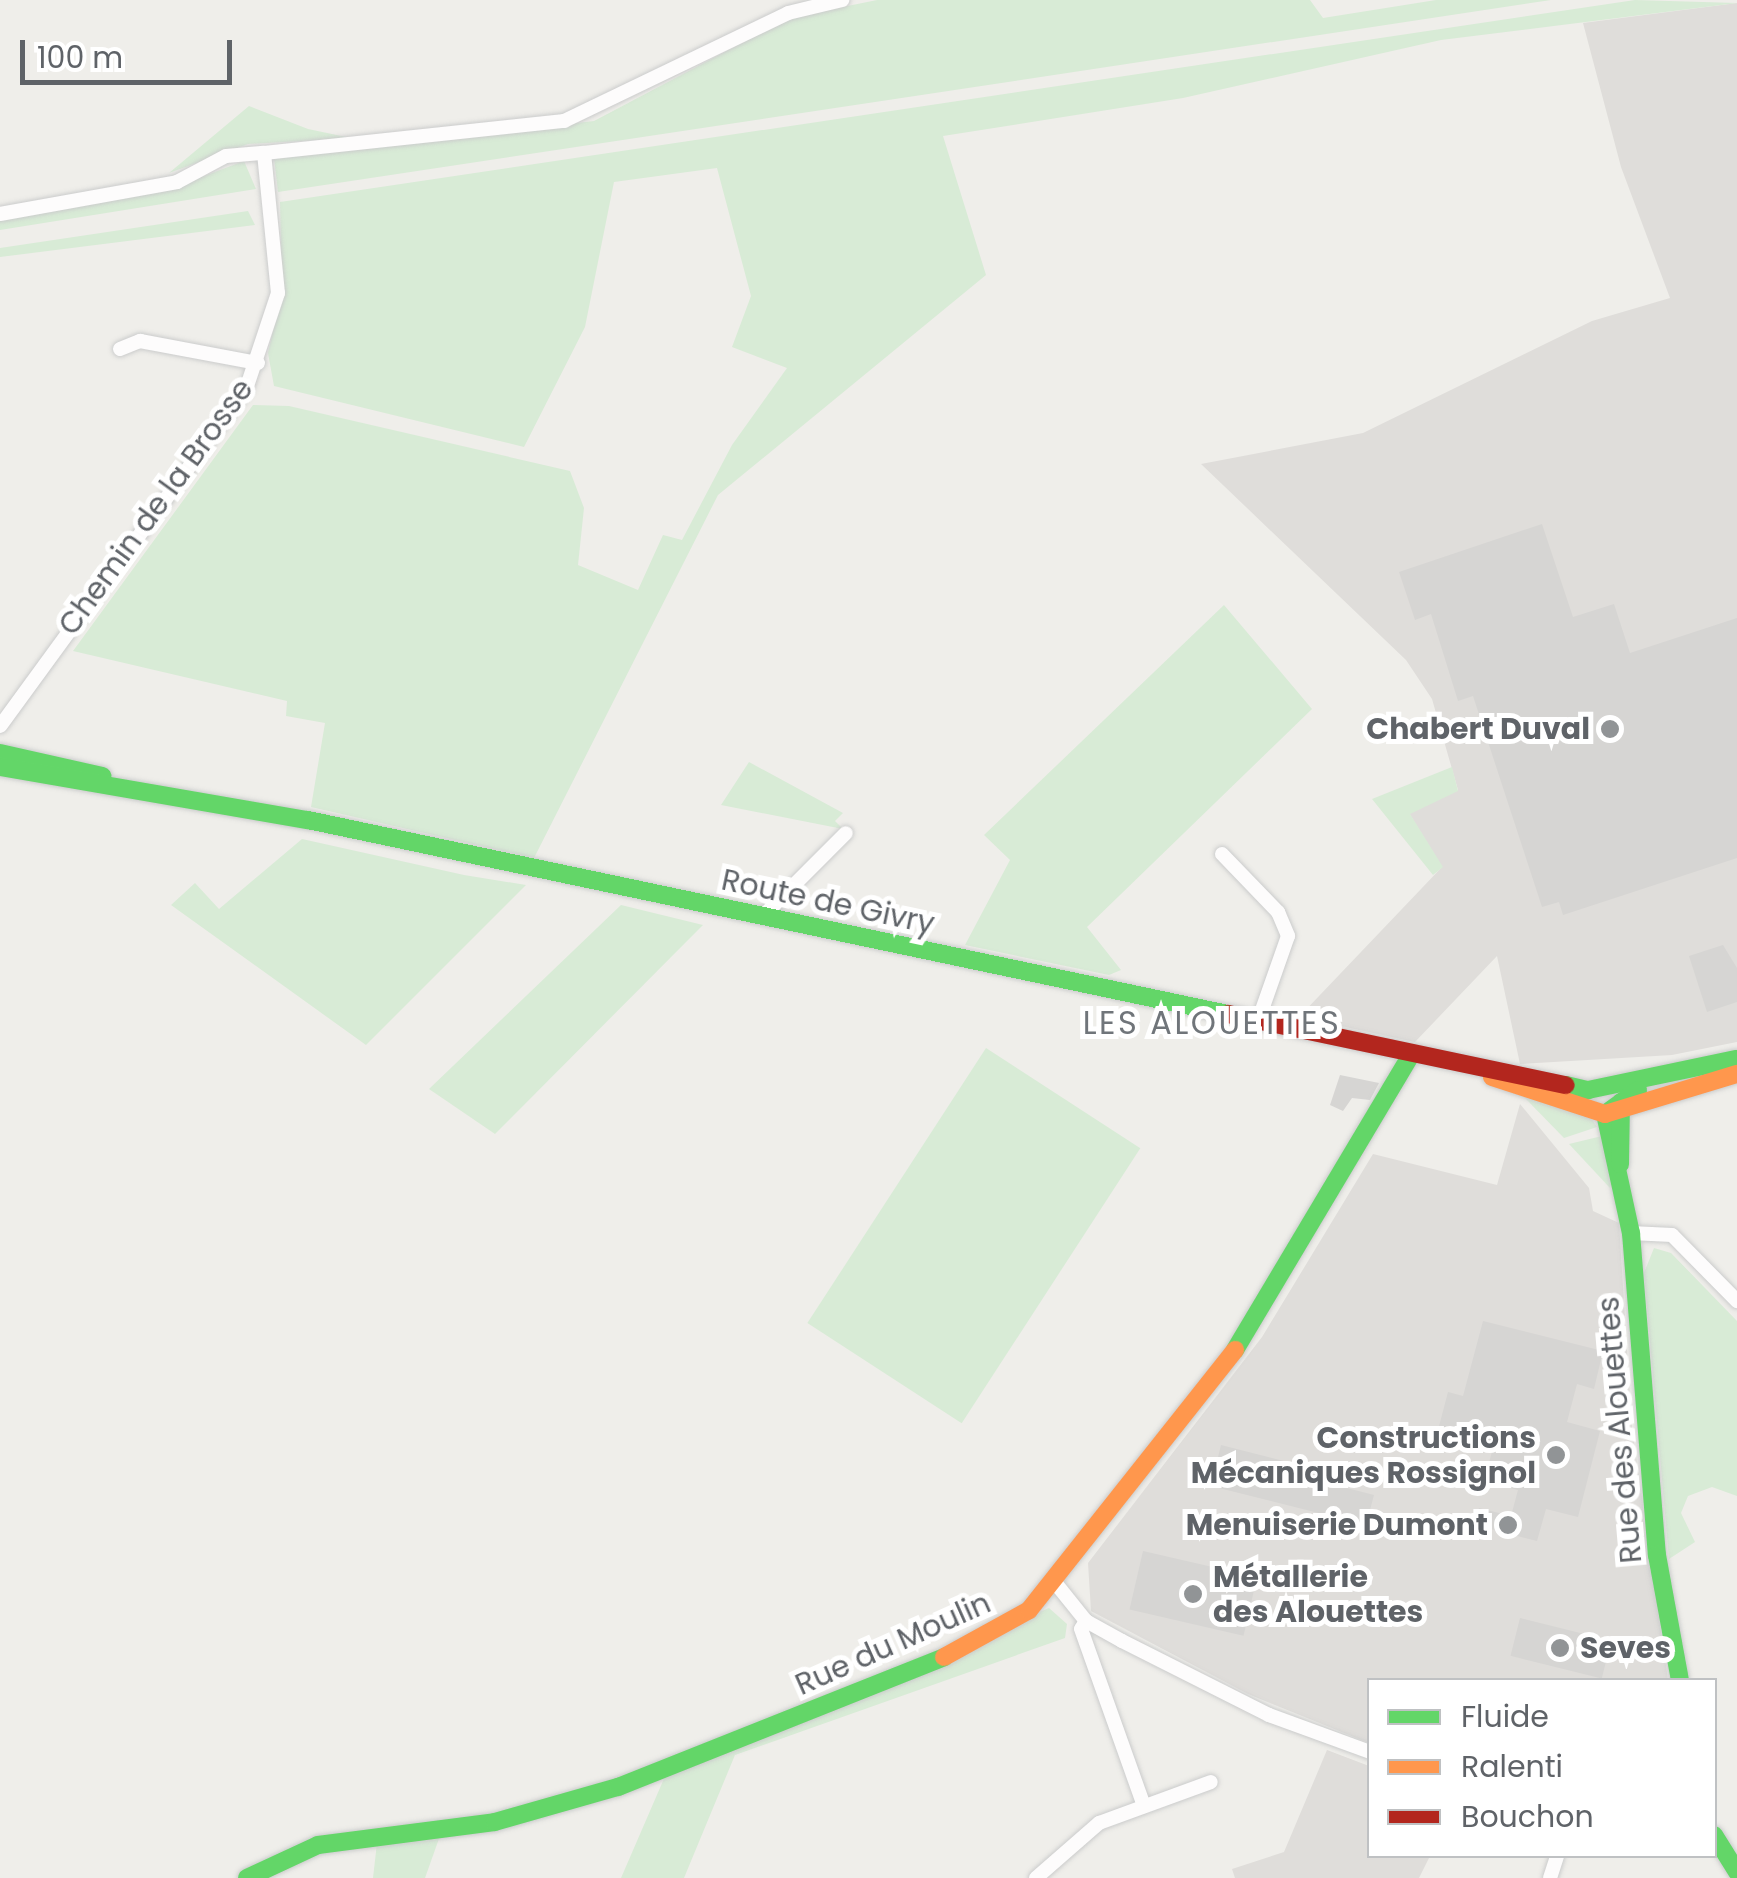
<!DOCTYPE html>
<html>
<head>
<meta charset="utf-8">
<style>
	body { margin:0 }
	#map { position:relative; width:1737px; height:1878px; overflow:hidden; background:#efeeea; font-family:Poppins,sans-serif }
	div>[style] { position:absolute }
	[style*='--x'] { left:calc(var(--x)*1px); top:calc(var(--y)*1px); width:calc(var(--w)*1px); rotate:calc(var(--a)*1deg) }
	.industrial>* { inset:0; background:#dfddda }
	.green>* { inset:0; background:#d8ebd6; transform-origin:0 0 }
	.building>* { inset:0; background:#d6d5d3; transform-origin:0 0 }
	.roads { filter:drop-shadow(0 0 2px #cbcccc) drop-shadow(0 0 2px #cbcccc) }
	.street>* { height:14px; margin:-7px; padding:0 7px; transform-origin:7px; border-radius:7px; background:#fdfcfc }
	.fast>* { height:18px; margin:-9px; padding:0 9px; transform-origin:9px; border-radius:9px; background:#63d668 }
	.slow>* { height:18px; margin:-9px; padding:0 9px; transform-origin:9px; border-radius:9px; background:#ff974d }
	.jam>* { height:18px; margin:-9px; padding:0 9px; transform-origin:9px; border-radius:9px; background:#b3261e }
	.dots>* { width:28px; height:28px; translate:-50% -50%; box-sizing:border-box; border:5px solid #fff; border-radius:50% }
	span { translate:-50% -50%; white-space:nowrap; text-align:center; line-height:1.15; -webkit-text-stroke:10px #fff; paint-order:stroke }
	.street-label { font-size:30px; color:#5f6368 }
	.poi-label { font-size:30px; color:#5f6368; font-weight:700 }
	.right { translate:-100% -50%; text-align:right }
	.left { translate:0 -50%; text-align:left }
	.neighbourhood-label { font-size:32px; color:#70757a; letter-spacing:2.5px }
	.legend { position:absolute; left:1367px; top:1678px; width:350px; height:180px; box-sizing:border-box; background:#fff; border:2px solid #bfc1c3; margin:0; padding:12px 18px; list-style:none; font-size:30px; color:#5f6368 }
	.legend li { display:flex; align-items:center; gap:20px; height:50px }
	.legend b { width:50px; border:2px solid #bfc1c3 }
	.scale { position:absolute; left:20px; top:40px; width:212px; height:45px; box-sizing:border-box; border:5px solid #5f6368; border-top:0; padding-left:12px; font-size:30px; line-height:35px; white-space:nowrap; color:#5f6368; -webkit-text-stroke:8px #fff; paint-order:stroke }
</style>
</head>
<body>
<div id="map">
	<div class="industrial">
		<div style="clip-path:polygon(1737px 3px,1737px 1042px,1672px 1055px,1520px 1064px,1497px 956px,1415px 1042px,1299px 1017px,1442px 867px,1409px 813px,1458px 790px,1432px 699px,1406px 660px,1201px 464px,1363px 433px,1592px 321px,1670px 298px,1621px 167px,1583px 23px)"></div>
		<div style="clip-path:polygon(1520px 1104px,1589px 1188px,1593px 1211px,1619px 1223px,1632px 1428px,1668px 1680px,1370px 1680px,1369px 1743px,1248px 1694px,1091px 1611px,1088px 1563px,1262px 1337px,1373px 1154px,1497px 1185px)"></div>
		<div style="clip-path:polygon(1327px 1750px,1369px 1766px,1370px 1856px,1430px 1856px,1419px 1878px,1235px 1878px,1232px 1869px,1284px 1852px)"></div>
	</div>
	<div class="green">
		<div style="clip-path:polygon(877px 0,1310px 0,1323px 18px,1436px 0,1551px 0,278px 192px,274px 158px,594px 121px,789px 18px)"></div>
		<div style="clip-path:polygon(1635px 0,1737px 3px,1441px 40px,1183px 98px,943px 136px,986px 275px,718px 495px,534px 858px,311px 807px,325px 723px,286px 716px,287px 701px,73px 651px,253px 405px,289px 406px,570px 471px,584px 508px,578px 565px,638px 590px,663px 535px,682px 540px,732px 445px,787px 368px,732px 347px,751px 296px,717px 168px,614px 182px,585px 327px,524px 447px,274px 386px,268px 353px,282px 291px,280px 202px)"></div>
		<div style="clip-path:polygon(249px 106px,308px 129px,351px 138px,248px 144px,169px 173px)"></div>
		<div style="clip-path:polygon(244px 161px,256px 189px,0 230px,0 219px,178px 186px)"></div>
		<div style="clip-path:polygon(248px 211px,255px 225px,0 257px,0 248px)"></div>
		<div style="clip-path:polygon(1224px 605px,1312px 709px,1087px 927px,1121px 970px,1109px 975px,965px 945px,1010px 860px,984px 835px)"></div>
		<div style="clip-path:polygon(749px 762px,843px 813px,835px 821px,843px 829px,721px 805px)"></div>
		<div style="clip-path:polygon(1452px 767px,1458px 791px,1410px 814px,1443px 867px,1433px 875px,1372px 799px)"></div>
		<div style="clip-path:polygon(302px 839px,464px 875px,526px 885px,366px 1045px,171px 905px,195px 883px,219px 909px)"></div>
		<div style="clip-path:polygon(621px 905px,703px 925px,495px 1134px,429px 1089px)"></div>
		<div style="left:986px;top:1048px;width:184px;height:328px;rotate:33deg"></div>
		<div style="clip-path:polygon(1523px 1096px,1591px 1118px,1597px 1127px,1564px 1138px)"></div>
		<div style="clip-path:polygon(1602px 1136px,1612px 1180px,1610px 1188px,1569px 1144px)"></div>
		<div style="clip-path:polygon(1654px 1248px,1671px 1253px,1737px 1321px,1737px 1496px,1712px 1487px,1688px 1496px,1681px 1513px,1695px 1542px,1669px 1559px,1644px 1273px)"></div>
		<div style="clip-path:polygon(1049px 1608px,1067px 1624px,1065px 1638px,735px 1755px,684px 1878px,621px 1878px,666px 1774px)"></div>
		<div style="clip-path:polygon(441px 1833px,425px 1878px,373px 1878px,377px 1843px)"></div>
	</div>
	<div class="building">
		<div style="clip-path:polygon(1542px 524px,1573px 617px,1614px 604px,1630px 653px,1737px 618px,1737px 858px,1563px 915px,1559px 902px,1542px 907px,1473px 696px,1458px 701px,1431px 614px,1415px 620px,1399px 572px)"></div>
		<div style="clip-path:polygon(1723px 945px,1737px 968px,1737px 1002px,1707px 1012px,1689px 956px)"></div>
		<div style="clip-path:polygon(1340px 1075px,1379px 1083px,1378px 1085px,1370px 1100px,1352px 1098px,1343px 1111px,1330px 1105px)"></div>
		<div style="clip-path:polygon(1483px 1321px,1603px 1351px,1594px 1389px,1577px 1384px,1567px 1422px,1600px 1431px,1578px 1517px,1546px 1509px,1537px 1541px,1475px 1525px,1479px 1508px,1511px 1516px,1518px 1490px,1484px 1481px,1493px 1448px,1437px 1434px,1448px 1392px,1463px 1396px)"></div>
		<div style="clip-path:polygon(1221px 1445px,1315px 1469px,1312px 1479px,1374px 1495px,1366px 1525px,1211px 1486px)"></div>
		<div style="left:1143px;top:1551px;width:117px;height:60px;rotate:13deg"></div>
		<div style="left:1520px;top:1618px;width:94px;height:39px;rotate:14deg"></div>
	</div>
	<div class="roads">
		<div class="street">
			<div style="--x:264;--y:153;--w:302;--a:-6.1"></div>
			<div style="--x:564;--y:121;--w:249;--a:-25.7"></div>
			<div style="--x:788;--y:13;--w:56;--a:-13.5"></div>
			<div style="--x:0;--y:214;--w:180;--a:-10.2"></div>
			<div style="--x:177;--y:182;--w:55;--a:-28"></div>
			<div style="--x:226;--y:156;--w:38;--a:-5"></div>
			<div style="--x:264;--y:153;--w:141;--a:84.3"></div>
			<div style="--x:278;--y:293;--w:101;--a:108.4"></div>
			<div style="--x:246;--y:389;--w:417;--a:126.1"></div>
			<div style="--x:120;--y:349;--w:22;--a:-22"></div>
			<div style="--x:140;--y:341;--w:120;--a:10.6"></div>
			<div style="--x:1222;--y:854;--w:81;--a:46"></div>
			<div style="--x:1278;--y:912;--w:26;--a:67"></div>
			<div style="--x:1288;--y:936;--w:93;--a:109.4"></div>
			<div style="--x:763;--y:916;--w:117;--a:-45"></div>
			<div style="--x:1631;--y:1233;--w:41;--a:2.8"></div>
			<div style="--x:1672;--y:1235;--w:93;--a:45.4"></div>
			<div style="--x:1057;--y:1585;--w:46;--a:51.1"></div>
			<div style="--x:1086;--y:1621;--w:41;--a:29.1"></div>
			<div style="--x:1122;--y:1641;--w:165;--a:26.7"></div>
			<div style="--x:1269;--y:1715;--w:108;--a:20.1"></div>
			<div style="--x:1086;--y:1621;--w:9;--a:122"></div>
			<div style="--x:1081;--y:1629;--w:188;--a:70.4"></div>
			<div style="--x:1036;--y:1878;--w:84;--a:-41.1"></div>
			<div style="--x:1099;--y:1823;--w:119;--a:-20.1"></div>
			<div style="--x:1550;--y:1878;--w:23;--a:-72"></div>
		</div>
		<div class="fast">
			<div style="--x:0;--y:753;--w:105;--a:12.7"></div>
			<div style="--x:0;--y:767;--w:313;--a:9.8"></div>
			<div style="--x:308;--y:820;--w:940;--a:11.91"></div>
			<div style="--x:1566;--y:1085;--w:23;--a:13"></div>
			<div style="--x:1588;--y:1090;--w:152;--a:-11.8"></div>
			<div style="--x:1638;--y:1090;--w:41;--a:144"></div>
			<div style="--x:1605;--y:1114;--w:122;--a:77.7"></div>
			<div style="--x:1631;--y:1233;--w:323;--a:85.4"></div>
			<div style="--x:1657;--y:1555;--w:127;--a:79.6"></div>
			<div style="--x:1620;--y:1164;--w:62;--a:-89.1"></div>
			<div style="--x:1235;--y:1350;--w:344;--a:-59.2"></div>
			<div style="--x:1714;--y:1835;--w:44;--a:58.1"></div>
			<div style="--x:247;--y:1878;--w:78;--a:-24.9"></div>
			<div style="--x:318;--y:1845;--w:178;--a:-7.4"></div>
			<div style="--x:495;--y:1822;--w:128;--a:-15.9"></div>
			<div style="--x:618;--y:1787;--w:351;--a:-21.7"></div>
		</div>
		<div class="slow">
			<div style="--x:1492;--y:1077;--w:119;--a:18.1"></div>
			<div style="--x:1605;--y:1114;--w:138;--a:-16.9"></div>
			<div style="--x:944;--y:1657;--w:97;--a:-28.9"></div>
			<div style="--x:1029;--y:1610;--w:332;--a:-51.6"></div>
		</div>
		<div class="jam">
			<div style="--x:1228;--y:1014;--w:345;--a:11.9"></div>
		</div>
	</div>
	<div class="dots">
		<div style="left:1610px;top:729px;background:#919496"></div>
		<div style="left:1556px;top:1455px;background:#919496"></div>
		<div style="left:1508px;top:1525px;background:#919496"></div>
		<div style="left:1193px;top:1594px;background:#919496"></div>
		<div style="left:1560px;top:1648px;background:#919496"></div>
	</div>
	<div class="street-label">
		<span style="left:156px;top:507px;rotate:-54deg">Chemin de la Brosse</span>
		<span style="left:828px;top:902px;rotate:12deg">Route de Givry</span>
		<span style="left:1620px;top:1430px;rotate:-95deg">Rue des Alouettes</span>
		<span style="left:893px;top:1644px;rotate:-24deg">Rue du Moulin</span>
	</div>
	<div class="poi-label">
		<span class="right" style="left:1590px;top:729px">Chabert Duval</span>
		<span class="right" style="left:1536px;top:1455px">Constructions<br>Mécaniques Rossignol</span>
		<span class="right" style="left:1488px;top:1525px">Menuiserie Dumont</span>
		<span class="left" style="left:1213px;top:1594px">Métallerie<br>des Alouettes</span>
		<span class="left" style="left:1580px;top:1648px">Seves</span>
	</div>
	<div class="neighbourhood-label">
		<span style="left:1212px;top:1023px">LES ALOUETTES</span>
	</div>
	<ul class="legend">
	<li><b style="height:12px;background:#63d668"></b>Fluide</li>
	<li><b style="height:12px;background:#ff974d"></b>Ralenti</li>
	<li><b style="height:12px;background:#b3261e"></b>Bouchon</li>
	</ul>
	<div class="scale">100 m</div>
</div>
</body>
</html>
